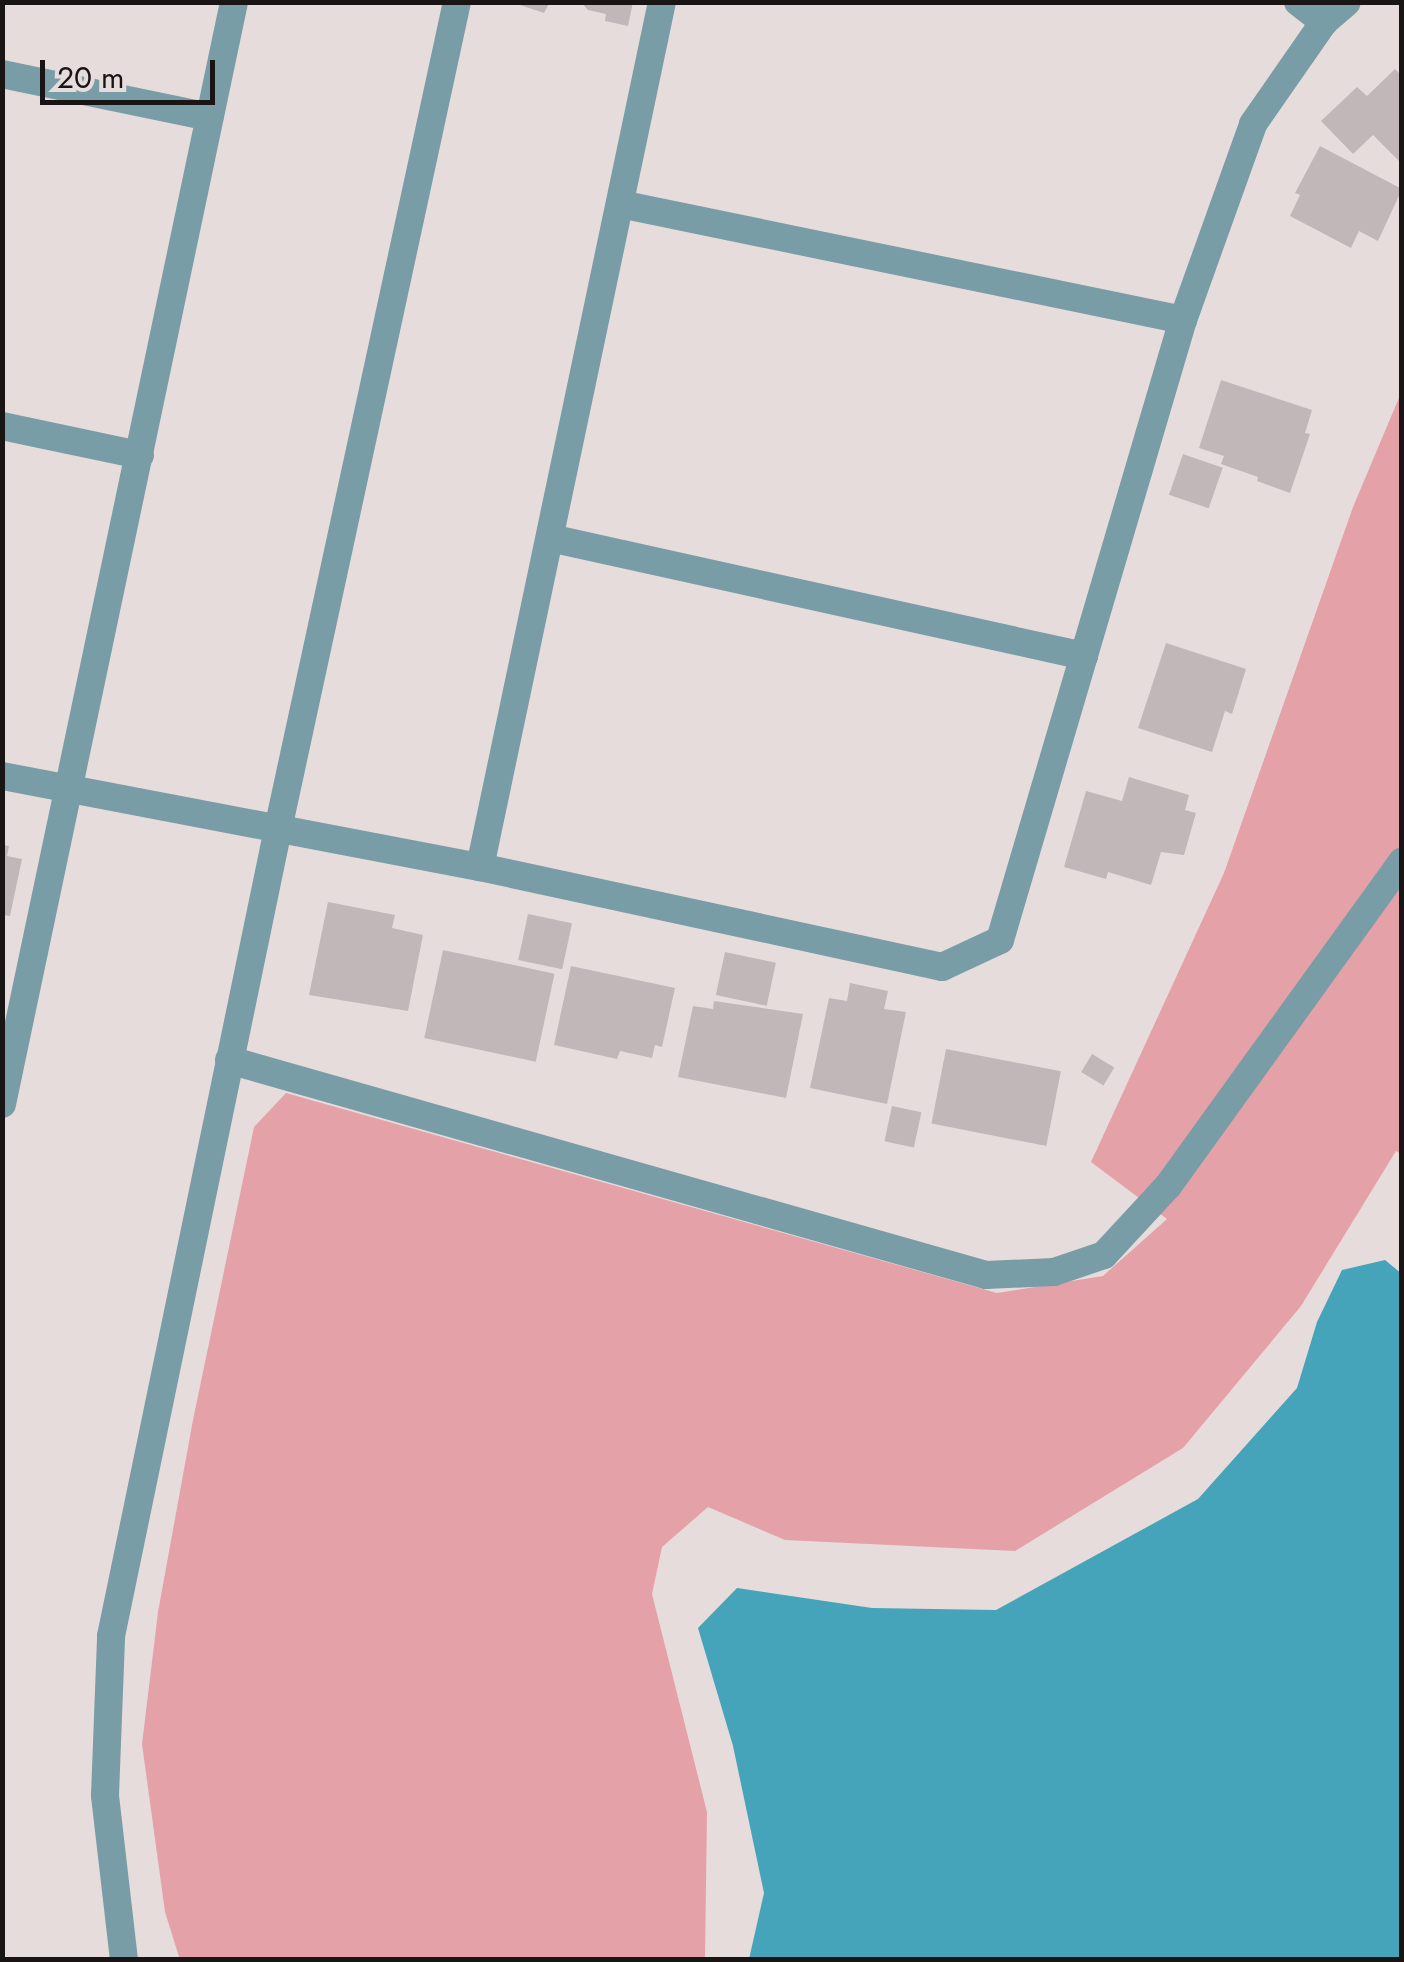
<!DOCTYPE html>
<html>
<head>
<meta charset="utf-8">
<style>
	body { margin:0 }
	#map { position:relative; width:1404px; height:1962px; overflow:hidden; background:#e7dcdc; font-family:Jost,sans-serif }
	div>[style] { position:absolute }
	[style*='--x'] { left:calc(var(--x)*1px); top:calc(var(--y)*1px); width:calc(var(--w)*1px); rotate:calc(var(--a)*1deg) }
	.green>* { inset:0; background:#e4a2a8 }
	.water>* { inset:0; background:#45a4ba }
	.building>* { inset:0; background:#c2b7b8; transform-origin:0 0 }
	.minor>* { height:28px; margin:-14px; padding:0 14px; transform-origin:14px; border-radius:14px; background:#799da6 }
	.tertiary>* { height:28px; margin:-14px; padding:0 14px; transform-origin:14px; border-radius:14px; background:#799da6 }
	span { translate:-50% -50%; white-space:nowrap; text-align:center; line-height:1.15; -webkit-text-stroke:9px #e7dcdc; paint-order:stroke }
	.frame { position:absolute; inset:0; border:5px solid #191515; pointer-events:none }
	.scale { position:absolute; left:40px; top:60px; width:175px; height:45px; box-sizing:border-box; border:5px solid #191515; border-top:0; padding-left:12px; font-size:30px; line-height:35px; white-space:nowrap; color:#191515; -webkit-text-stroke:8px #e7dcdc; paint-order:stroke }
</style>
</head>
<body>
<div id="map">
	<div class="green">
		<div style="clip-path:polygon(1401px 393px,1401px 1154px,1396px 1151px,1301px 1306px,1183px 1448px,1015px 1551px,785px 1540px,708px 1507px,662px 1547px,652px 1594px,707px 1812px,705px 1959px,180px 1960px,165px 1912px,142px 1744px,158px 1612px,193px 1420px,254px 1127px,286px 1093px,997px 1293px,1103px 1276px,1167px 1219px,1091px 1162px,1224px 873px,1353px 507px)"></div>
	</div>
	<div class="water">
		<div style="clip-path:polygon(1385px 1260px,1402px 1274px,1401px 1959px,749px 1959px,764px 1893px,733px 1746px,698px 1628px,737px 1588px,872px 1608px,996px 1610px,1198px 1499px,1297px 1388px,1317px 1322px,1342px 1270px)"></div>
	</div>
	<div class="building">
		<div style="clip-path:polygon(511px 2px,550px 2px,544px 13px)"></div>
		<div style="clip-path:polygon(581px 2px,633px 2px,628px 26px,605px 21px,606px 14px,588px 10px)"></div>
		<div style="clip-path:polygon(1395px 69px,1402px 76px,1402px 164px,1373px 135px,1353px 154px,1321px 121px,1357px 87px,1367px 96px)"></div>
		<div style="clip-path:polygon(1320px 146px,1402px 189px,1378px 241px,1359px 231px,1351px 248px,1290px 216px,1300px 195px,1295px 193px)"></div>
		<div style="clip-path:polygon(1221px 380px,1312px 410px,1305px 433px,1310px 434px,1290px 493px,1257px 481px,1258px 477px,1221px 464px,1224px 456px,1199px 448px)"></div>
		<div style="left:1183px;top:454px;width:42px;height:43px;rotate:19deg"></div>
		<div style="clip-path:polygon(1166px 643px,1246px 669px,1232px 714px,1225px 711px,1212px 752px,1138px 728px)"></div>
		<div style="clip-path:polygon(1129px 777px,1189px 795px,1185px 810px,1196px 813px,1184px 855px,1161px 852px,1151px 885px,1108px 872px,1106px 879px,1064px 867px,1086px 791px,1122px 801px)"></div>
		<div style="clip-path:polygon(2px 845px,9px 846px,7px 856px,22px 859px,10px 916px,2px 915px)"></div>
		<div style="clip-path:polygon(328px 902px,395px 915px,392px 928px,423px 935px,408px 1011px,309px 995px)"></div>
		<div style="left:528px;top:914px;width:45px;height:47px;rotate:12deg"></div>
		<div style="left:443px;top:950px;width:114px;height:90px;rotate:12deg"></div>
		<div style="left:725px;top:952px;width:52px;height:44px;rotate:12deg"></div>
		<div style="clip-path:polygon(571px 966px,675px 988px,662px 1047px,655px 1045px,652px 1058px,620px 1051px,617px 1059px,554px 1045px)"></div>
		<div style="clip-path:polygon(850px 983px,888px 991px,884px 1009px,906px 1012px,887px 1104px,810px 1088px,829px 998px,847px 1001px)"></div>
		<div style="clip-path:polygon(714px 1001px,803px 1014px,786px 1098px,678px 1077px,693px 1006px,713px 1009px)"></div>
		<div style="left:946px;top:1049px;width:117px;height:76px;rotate:11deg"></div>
		<div style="left:1092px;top:1054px;width:26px;height:21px;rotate:31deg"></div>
		<div style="left:892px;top:1106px;width:30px;height:36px;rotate:12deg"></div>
	</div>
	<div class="minor">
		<div style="--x:1298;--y:2;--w:33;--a:38"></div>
		<div style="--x:2;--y:74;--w:212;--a:11.7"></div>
		<div style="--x:620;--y:204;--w:575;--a:11.64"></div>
		<div style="--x:2;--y:426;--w:141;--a:11.9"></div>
		<div style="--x:550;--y:538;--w:547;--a:12.46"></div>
		<div style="--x:2;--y:776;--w:487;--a:10.8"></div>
		<div style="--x:480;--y:867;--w:473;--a:12.2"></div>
		<div style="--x:942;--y:967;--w:64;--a:-25"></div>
		<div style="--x:1000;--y:940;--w:646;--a:-73.56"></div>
		<div style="--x:1183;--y:320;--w:208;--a:-70.3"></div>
		<div style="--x:1253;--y:124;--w:124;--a:-55.2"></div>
		<div style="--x:1324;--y:22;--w:30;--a:-41"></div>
		<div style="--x:480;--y:867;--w:884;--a:-78.12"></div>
		<div style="--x:229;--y:1060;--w:787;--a:15.86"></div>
		<div style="--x:986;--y:1275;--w:68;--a:-2.5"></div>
		<div style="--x:1054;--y:1272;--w:53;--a:-18.8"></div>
		<div style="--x:1104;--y:1255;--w:94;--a:-47.2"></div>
		<div style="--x:1168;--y:1186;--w:400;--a:-54.2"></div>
		<div style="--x:2;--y:1104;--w:1126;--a:-78.11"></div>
	</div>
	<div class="tertiary">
		<div style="--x:124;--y:1960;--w:166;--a:-96.6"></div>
		<div style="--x:105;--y:1795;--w:159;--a:-87.8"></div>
		<div style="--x:111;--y:1636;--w:824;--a:-78.31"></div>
		<div style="--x:278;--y:829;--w:846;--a:-77.79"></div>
	</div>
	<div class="frame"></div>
	<div class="scale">20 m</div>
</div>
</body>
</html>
